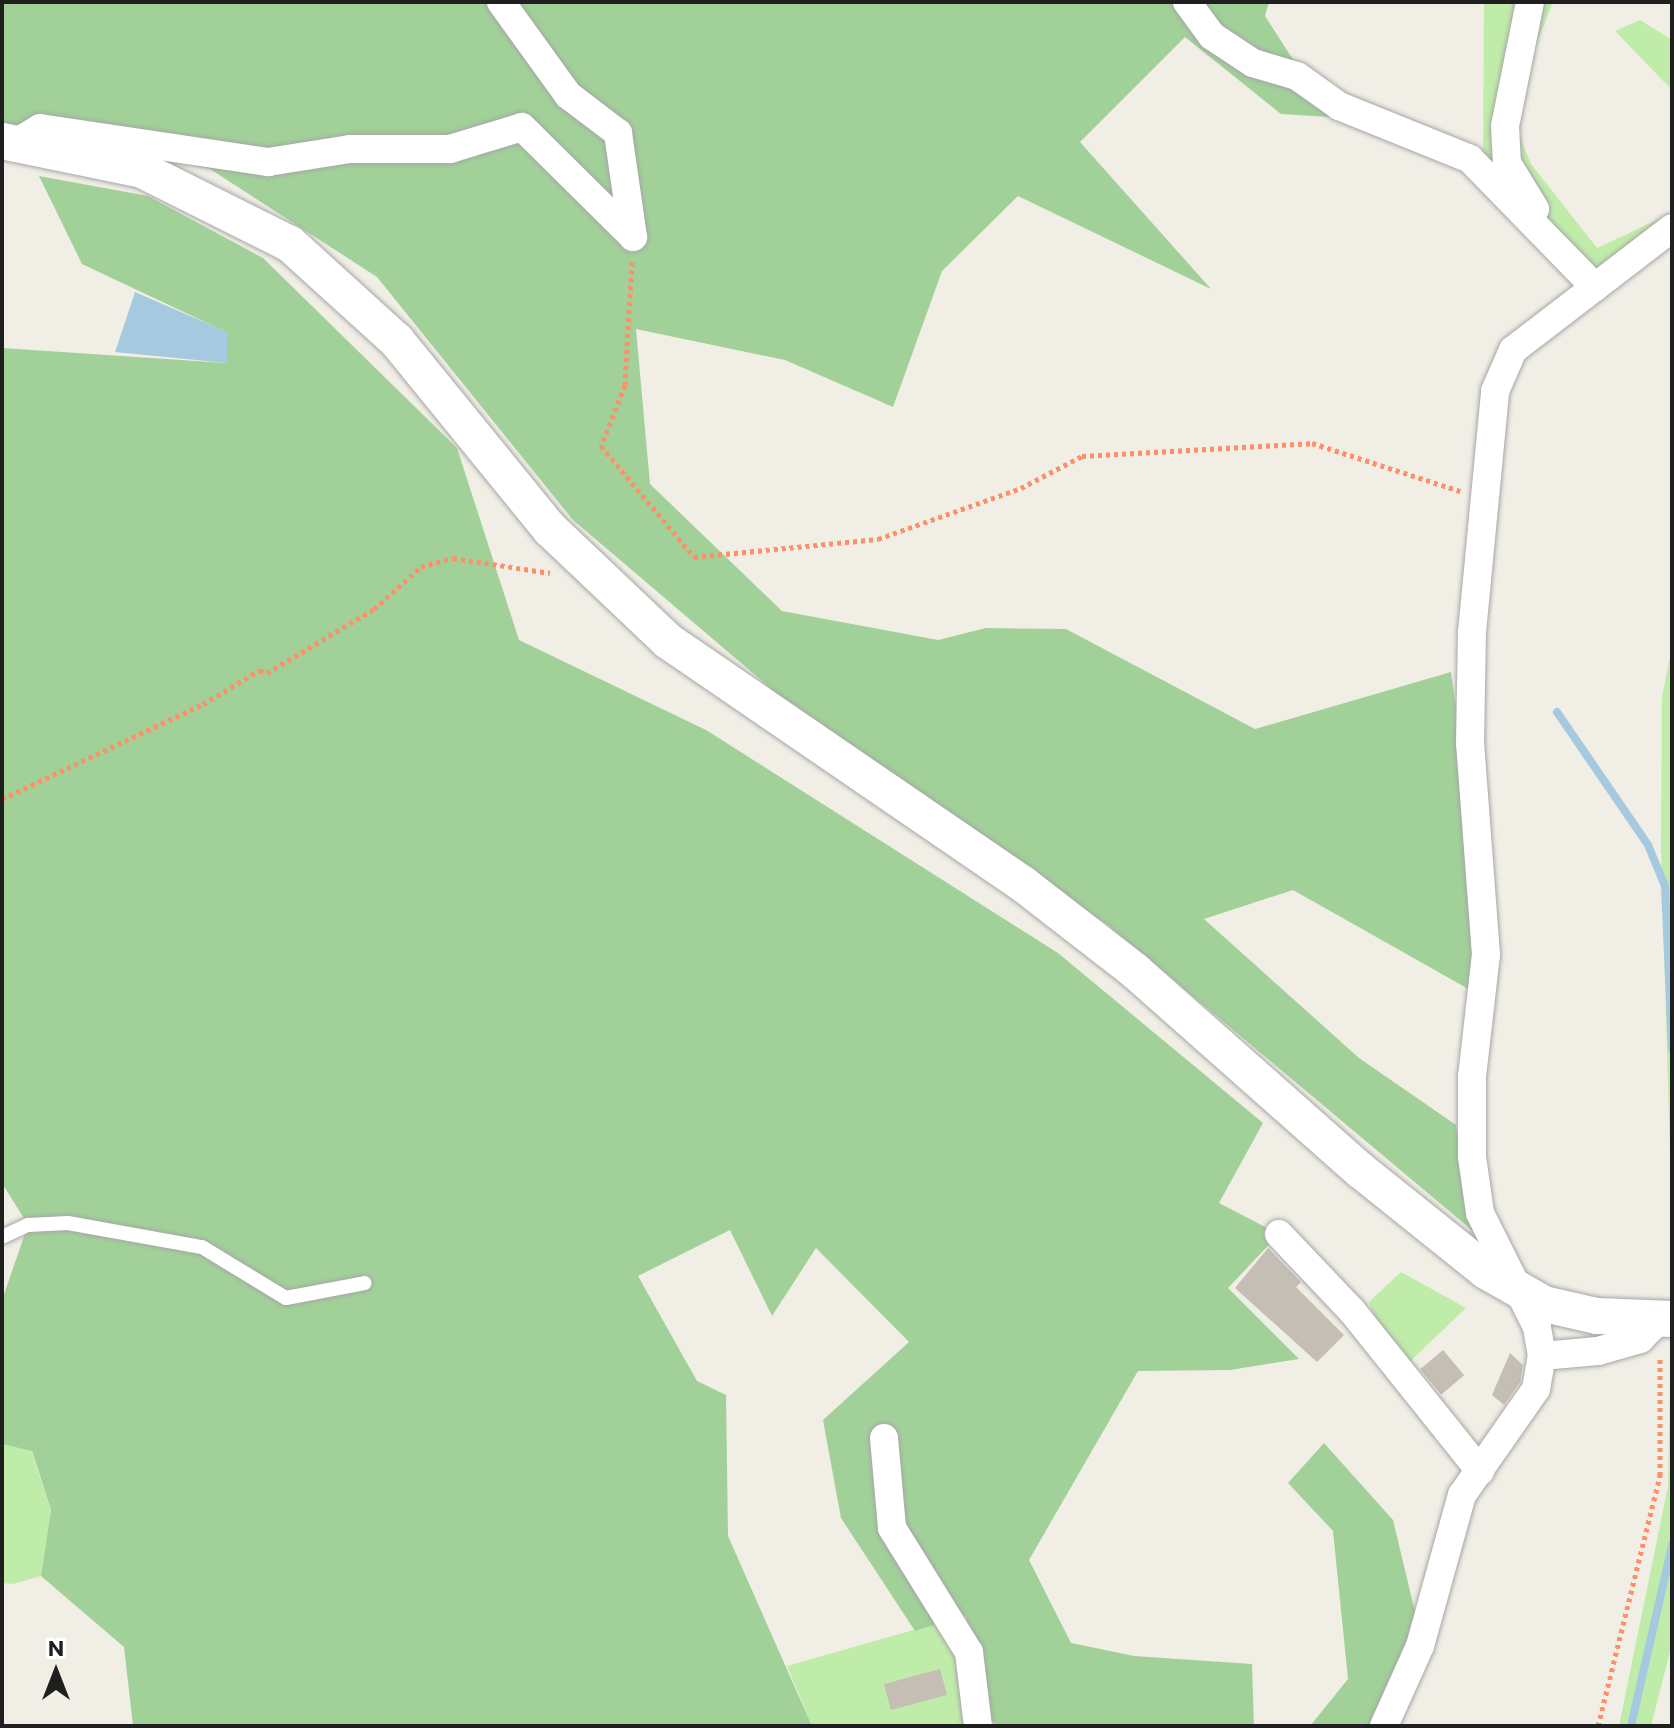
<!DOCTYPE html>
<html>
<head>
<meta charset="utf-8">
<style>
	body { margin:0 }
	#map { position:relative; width:1674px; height:1728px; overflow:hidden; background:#f0eee5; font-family:Commissioner,sans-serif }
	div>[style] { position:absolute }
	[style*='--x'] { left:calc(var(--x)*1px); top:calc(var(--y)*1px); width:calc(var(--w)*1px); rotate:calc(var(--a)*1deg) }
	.grass>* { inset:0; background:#c0ecaa }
	.forest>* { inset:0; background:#a1d199 }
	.water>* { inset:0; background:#a5c9df }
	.stream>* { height:8px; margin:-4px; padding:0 4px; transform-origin:4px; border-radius:4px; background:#a5c9df }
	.building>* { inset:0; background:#c5beb4; transform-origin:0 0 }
	.path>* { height:5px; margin-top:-2.5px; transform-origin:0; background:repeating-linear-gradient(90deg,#fe8f69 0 4px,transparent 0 8px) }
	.roads { filter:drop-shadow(0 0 2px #a6a6a6) drop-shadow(0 0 2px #a6a6a6) }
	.service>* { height:14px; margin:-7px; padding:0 7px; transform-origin:7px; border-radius:7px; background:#fff }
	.minor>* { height:28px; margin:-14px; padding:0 14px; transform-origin:14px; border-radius:14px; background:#fff }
	.tertiary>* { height:36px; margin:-18px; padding:0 18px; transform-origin:18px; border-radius:18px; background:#fff }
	span { translate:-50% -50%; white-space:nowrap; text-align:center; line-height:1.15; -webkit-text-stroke:7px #fff; paint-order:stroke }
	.frame { position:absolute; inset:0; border:4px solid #1f1f1f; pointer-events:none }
	.north { position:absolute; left:16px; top:1632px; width:80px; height:80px; -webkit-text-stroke:6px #fff; paint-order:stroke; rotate:0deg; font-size:22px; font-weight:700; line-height:32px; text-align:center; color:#1f1f1f }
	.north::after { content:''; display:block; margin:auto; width:28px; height:36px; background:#1f1f1f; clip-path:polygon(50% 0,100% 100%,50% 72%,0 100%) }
</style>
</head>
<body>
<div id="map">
	<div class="grass">
		<div style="clip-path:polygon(1484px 2px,1553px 2px,1527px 68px,1518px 133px,1531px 164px,1597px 248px,1672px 213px,1672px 240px,1591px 282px,1483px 173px)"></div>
		<div style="clip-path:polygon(1640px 20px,1672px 40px,1672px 90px,1615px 31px)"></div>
		<div style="clip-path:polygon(1672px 647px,1672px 1222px,1661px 847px,1662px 697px)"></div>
		<div style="clip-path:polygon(1672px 1271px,1672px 1644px,1651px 1726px,1619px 1726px,1668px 1486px)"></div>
		<div style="clip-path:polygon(1401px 1272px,1466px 1308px,1402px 1369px,1383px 1341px,1369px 1302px)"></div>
		<div style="clip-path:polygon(2px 1444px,31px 1450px,51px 1511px,41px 1576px,13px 1584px,2px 1583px)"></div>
		<div style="clip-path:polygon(966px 1615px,977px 1726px,812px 1726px,787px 1666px)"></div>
	</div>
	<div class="forest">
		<div style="clip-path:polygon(2px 2px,1269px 2px,1265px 16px,1330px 117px,1281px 114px,1185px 37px,1080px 142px,1211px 289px,1018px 196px,942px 271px,893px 407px,785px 360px,636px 329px,650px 484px,782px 611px,938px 640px,986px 628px,1066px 629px,1255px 729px,1451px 672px,1481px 890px,1472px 991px,1293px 890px,1204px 919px,1359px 1058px,1456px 1125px,1473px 1231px,1108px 925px,795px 709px,573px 520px,377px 277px,210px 169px,2px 124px)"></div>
		<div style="clip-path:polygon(39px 176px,148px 196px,263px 258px,457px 448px,519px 640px,706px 730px,1058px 953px,1263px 1123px,1219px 1203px,1279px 1234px,1228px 1288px,1299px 1359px,1230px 1370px,1138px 1371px,1029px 1560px,1071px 1643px,1134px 1656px,1252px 1664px,1254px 1726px,998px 1726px,982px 1713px,966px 1615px,915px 1631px,841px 1518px,823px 1420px,909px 1342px,816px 1248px,772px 1316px,730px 1230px,638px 1276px,697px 1381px,726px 1395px,728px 1536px,812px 1726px,133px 1726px,124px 1647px,41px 1576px,51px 1510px,32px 1451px,2px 1444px,2px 1300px,28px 1225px,2px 1183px,2px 348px,226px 363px,226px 332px,82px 264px)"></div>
		<div style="clip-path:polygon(1324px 1443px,1393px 1520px,1416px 1616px,1375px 1726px,1310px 1726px,1348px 1679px,1333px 1531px,1288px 1483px)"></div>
	</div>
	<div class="water">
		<div style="clip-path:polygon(135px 292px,227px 332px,227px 363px,115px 352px)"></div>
	</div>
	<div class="stream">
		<div style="--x:1557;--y:712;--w:161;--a:55.6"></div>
		<div style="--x:1648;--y:845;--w:44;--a:67.5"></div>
		<div style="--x:1665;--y:886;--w:163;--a:87.5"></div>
		<div style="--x:1631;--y:1726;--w:186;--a:-77.2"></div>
	</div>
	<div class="building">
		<div style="clip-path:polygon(1268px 1248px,1301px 1282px,1296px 1287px,1344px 1335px,1317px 1362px,1235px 1288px)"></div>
		<div style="left:1443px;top:1350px;width:33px;height:30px;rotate:50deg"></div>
		<div style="clip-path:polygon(1510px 1353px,1523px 1365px,1520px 1382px,1504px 1405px,1492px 1395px)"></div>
		<div style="left:940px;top:1669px;width:27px;height:58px;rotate:75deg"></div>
	</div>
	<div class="path">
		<div style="--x:632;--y:262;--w:123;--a:93.3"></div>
		<div style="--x:625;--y:385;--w:66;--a:111.5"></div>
		<div style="--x:601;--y:446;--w:145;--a:50"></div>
		<div style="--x:694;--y:557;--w:185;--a:-5.6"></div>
		<div style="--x:878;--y:539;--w:152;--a:-19.6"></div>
		<div style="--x:1021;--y:488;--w:69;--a:-27.7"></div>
		<div style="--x:1082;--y:456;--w:230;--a:-3.2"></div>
		<div style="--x:1312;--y:443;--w:156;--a:18"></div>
		<div style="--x:2;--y:799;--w:222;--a:-25.3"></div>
		<div style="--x:203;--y:704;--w:66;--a:-30.8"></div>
		<div style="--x:260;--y:670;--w:8;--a:23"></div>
		<div style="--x:267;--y:673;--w:125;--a:-30.9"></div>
		<div style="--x:374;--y:609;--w:63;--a:-41.8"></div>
		<div style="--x:421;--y:567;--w:33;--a:-16"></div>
		<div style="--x:453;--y:558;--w:98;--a:8.8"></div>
		<div style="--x:1598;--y:1726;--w:259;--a:-76.1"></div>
		<div style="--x:1660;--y:1475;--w:118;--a:-90"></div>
	</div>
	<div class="roads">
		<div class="service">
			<div style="--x:2;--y:1237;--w:29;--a:-25"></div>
			<div style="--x:28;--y:1225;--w:40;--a:-2.9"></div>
			<div style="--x:68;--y:1223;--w:136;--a:10.2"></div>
			<div style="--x:202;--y:1247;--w:98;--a:31.3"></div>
			<div style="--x:286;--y:1298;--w:80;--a:-10.8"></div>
		</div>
		<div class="minor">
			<div style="--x:501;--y:2;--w:115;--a:54.2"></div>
			<div style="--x:568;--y:95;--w:63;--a:37.2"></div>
			<div style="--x:618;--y:133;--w:105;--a:81.8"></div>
			<div style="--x:1187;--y:2;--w:42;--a:53.7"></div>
			<div style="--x:1212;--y:36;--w:49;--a:33.4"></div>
			<div style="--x:1253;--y:63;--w:46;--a:16.5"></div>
			<div style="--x:1297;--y:76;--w:52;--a:35.5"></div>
			<div style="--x:1339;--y:106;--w:141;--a:22"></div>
			<div style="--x:1470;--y:159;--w:179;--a:45.7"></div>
			<div style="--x:1530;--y:2;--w:126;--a:101.4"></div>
			<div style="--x:1505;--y:126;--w:37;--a:87"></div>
			<div style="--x:1507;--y:163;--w:54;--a:58.7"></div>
			<div style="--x:17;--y:142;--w:27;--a:-31"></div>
			<div style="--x:40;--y:128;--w:231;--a:8.5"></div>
			<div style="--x:268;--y:162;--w:83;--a:-9"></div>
			<div style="--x:350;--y:149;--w:100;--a:0"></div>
			<div style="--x:450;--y:149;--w:75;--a:-17"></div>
			<div style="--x:522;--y:127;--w:156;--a:44.7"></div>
			<div style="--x:1279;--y:1234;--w:106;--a:46.5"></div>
			<div style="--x:1352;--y:1311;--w:205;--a:51.3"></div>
			<div style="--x:1542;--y:1356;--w:56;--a:-5.1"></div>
			<div style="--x:1598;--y:1351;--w:44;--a:-15.9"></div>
			<div style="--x:1640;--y:1339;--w:27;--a:-45"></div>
			<div style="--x:884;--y:1438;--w:90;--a:84.9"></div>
			<div style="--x:892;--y:1528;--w:146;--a:58.2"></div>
			<div style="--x:969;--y:1652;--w:75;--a:83.1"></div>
			<div style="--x:1384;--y:1726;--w:88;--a:-65.8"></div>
			<div style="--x:1420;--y:1646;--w:157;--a:-74.5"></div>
			<div style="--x:1462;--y:1495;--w:129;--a:-55.1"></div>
			<div style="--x:1536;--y:1389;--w:34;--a:-80"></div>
			<div style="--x:1542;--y:1356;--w:29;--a:-100"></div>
			<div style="--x:1537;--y:1327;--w:127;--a:-116.6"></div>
			<div style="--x:1480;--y:1213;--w:57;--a:-98.1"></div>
			<div style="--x:1472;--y:1157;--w:80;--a:-90"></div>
			<div style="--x:1472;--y:1077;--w:123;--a:-83.5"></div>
			<div style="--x:1486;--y:955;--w:212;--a:-94.3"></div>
			<div style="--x:1470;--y:744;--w:112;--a:-89"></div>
			<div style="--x:1472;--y:632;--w:242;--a:-84.5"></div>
			<div style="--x:1495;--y:391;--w:45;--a:-66.3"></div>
			<div style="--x:1513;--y:350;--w:200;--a:-37.5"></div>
		</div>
		<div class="tertiary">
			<div style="--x:2;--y:141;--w:143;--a:11.7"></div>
			<div style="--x:142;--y:170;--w:165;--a:26.6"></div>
			<div style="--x:290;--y:244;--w:144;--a:42.2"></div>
			<div style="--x:397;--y:341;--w:242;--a:50.9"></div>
			<div style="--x:550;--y:529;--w:163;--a:43.5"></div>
			<div style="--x:668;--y:641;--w:430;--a:34.4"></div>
			<div style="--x:1023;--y:884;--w:142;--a:37.8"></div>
			<div style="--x:1135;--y:971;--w:300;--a:41.5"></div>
			<div style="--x:1360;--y:1170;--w:161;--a:38.7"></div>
			<div style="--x:1486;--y:1271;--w:67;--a:29.6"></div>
			<div style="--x:1544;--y:1304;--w:54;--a:12.8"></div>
			<div style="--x:1597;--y:1316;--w:75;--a:2.3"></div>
		</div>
	</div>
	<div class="frame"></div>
	<div class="north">N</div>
</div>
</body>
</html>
